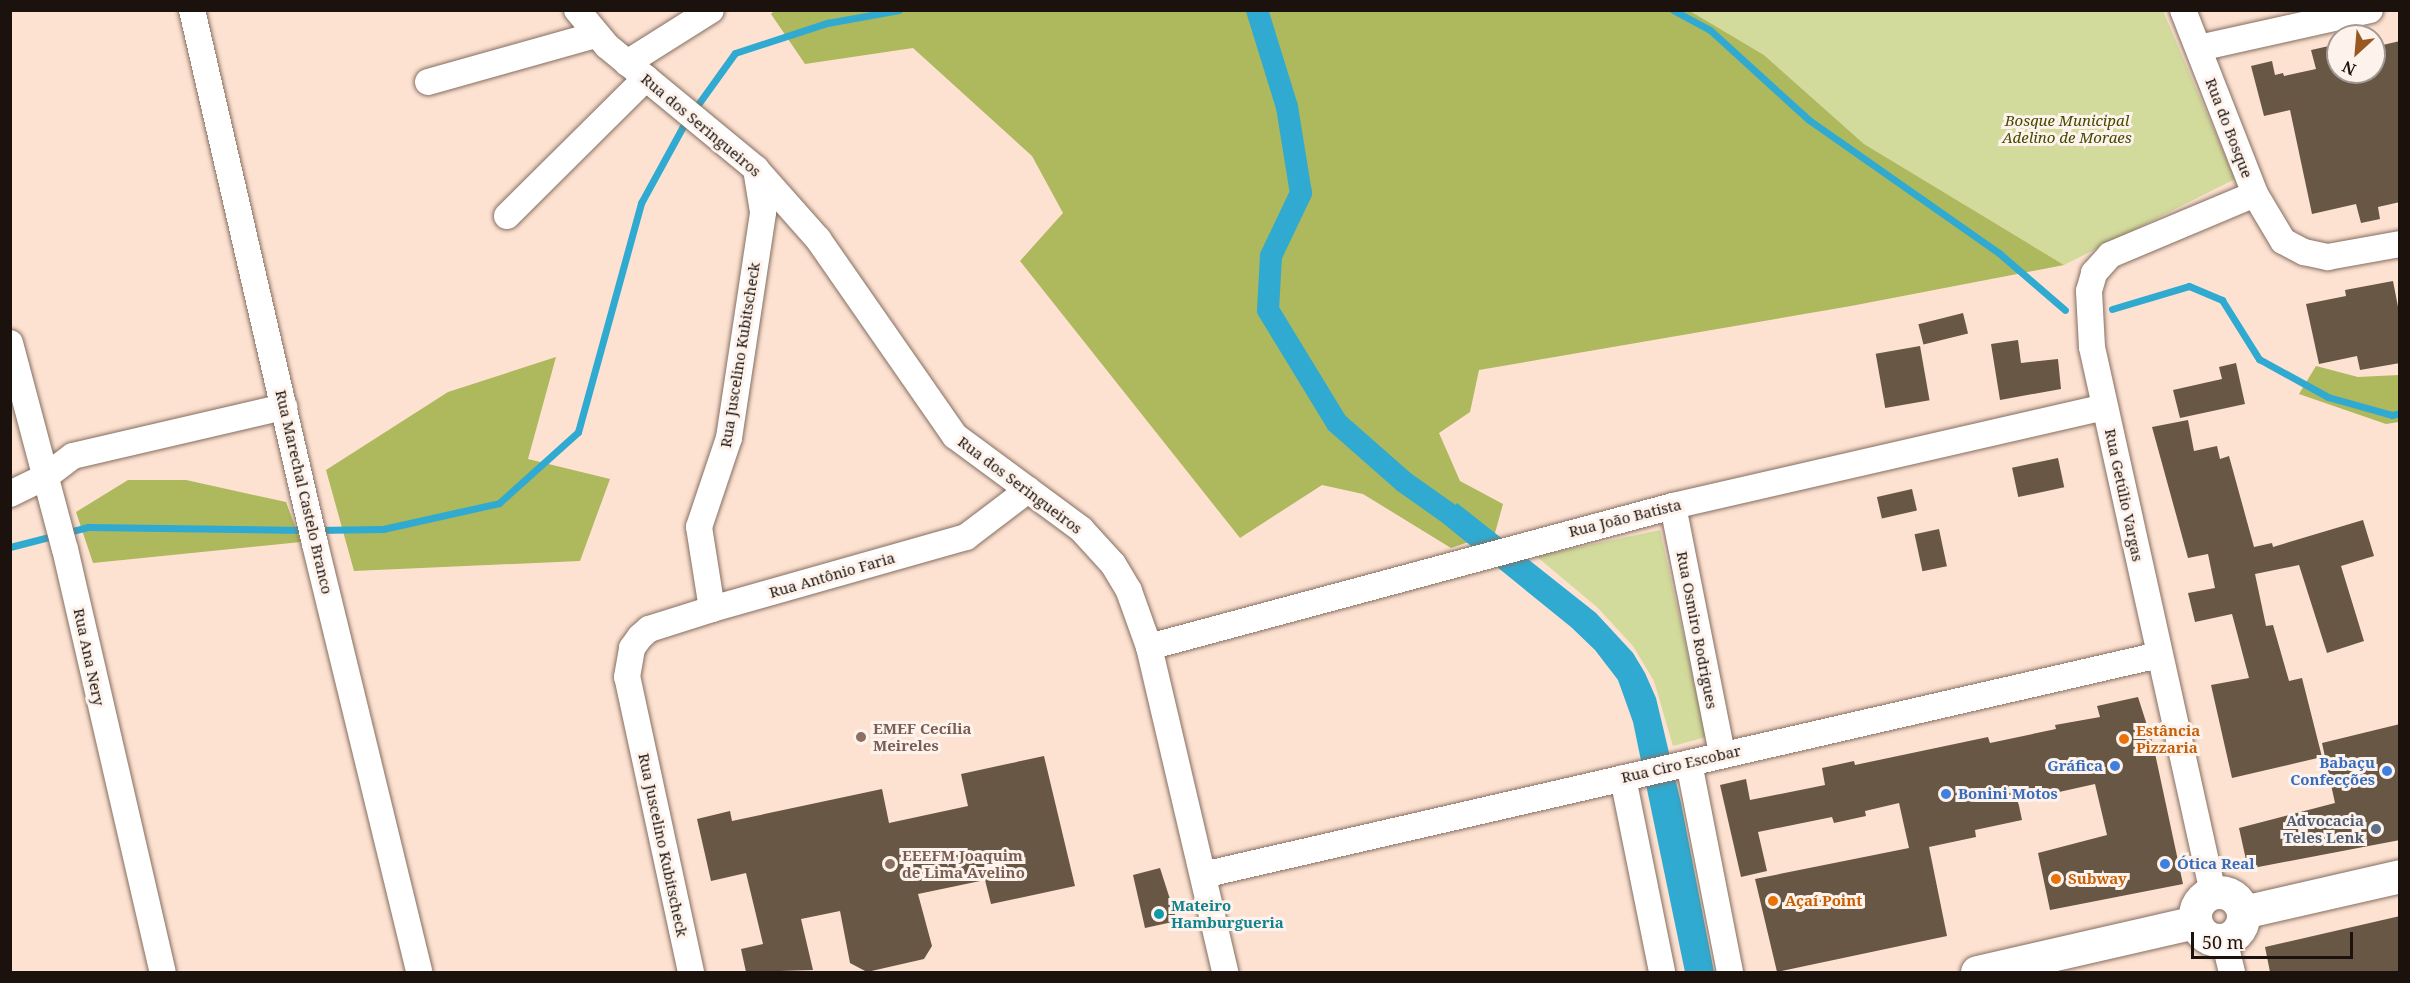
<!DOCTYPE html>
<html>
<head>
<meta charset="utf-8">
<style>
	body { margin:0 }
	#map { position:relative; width:2410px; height:983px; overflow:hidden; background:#fde2d2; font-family:"Noto Serif",serif }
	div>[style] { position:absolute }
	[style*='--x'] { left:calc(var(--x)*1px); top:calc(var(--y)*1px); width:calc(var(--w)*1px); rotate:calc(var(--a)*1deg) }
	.green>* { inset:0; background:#d2da9c }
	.forest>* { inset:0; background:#aeb85d }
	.water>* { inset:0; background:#30aad0 }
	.stream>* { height:7px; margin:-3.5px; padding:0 3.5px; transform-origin:3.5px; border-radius:3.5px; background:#30aad0 }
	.canal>* { height:22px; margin:-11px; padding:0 11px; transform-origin:11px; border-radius:11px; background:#30aad0 }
	.building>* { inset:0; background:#675744; transform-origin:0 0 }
	.roads { filter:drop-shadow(0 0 2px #856e60) drop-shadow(0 0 2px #856e60) }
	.street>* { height:26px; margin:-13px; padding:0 13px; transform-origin:13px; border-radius:13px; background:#fff }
	.secondary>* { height:33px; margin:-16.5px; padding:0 16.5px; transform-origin:16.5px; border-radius:16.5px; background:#fff }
	.secondary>.ring { margin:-16.5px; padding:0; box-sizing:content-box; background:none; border:33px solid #fff; border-radius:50% }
	.dots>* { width:16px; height:16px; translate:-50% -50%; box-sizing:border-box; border:3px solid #fef3ec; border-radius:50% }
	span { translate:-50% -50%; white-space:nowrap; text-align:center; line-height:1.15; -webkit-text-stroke:6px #fef3ec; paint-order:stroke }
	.park-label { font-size:15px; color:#454a01; font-style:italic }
	.street-label { font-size:15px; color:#1b120d }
	.education-label { font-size:15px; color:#785e54; font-weight:700 }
	.left { translate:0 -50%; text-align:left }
	.food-label { font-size:15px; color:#c56008; font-weight:700 }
	.shop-label { font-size:15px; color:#366cbe; font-weight:700 }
	.right { translate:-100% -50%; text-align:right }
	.service-label { font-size:15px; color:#4e5e75; font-weight:700 }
	.culture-label { font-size:15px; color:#0d838f; font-weight:700 }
	.frame { position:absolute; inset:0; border:12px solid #1b120d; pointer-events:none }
	.north { position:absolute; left:2326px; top:24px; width:60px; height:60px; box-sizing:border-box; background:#fef3ec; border:2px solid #a39993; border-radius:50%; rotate:206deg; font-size:16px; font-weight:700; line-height:24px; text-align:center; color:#1b120d }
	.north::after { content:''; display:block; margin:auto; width:21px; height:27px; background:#985921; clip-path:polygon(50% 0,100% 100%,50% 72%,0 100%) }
	.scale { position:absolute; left:2191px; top:932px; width:162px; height:27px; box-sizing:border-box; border:3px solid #1b120d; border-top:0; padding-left:8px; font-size:18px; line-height:21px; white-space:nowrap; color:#1b120d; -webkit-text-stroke:4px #fef3ec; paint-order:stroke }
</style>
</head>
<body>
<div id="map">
	<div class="green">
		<div style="clip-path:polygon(1690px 11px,2163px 11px,2235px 179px,2064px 265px,1864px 144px,1764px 55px)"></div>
		<div style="clip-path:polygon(1660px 530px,1706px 737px,1673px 746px,1654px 681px,1633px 646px,1598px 608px,1536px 556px)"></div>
	</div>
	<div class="forest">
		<div style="clip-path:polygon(775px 10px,1690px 11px,1764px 55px,1864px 144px,2064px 265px,1851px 306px,1479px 370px,1470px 412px,1439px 433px,1460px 481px,1503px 504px,1495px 533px,1451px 548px,1363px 494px,1322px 485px,1240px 538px,1020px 261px,1063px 213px,1032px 156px,913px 48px,805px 64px,771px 14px)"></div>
		<div style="clip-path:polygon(556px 357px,528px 459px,610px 479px,580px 561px,354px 571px,326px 470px,448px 392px)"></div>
		<div style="clip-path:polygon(2316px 366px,2358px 377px,2399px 375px,2399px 422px,2386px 424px,2299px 394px)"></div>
		<div style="clip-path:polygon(128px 480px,186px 480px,286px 502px,301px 542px,93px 563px,76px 512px)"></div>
	</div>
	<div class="water">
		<div style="clip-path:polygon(1457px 503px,1596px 613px,1633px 653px,1645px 673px,1656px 698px,1681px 803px,1714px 972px,1685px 972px,1633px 722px,1618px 680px,1595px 650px,1571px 627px,1444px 524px)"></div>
	</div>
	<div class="stream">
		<div style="--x:1673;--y:10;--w:42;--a:28.4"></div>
		<div style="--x:1710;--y:30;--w:134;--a:42.3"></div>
		<div style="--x:1809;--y:120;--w:232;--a:35"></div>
		<div style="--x:1999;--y:253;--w:87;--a:40.8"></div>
		<div style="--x:694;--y:110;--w:70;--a:-54.3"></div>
		<div style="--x:735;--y:53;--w:97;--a:-18.1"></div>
		<div style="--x:827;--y:23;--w:73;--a:-10.2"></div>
		<div style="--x:2112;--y:309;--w:80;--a:-16.6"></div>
		<div style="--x:2189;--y:286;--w:36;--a:23"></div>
		<div style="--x:2222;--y:300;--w:70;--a:57.9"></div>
		<div style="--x:2259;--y:359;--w:79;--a:28.8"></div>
		<div style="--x:2328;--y:397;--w:66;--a:15.7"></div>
		<div style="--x:2392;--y:415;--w:8;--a:-14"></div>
		<div style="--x:316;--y:530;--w:67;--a:-0.9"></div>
		<div style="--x:383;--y:529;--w:119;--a:-12.6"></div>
		<div style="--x:499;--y:503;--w:106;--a:-41.9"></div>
		<div style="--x:578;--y:432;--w:238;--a:-74.6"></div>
		<div style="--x:641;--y:203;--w:96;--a:-61.3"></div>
		<div style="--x:10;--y:547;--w:81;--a:-14.4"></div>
		<div style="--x:88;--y:527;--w:217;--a:0.8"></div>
	</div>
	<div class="canal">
		<div style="--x:1257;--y:10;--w:102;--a:72.8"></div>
		<div style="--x:1287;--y:107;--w:87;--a:80.8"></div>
		<div style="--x:1301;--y:193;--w:70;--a:115.5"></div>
		<div style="--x:1271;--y:256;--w:54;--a:93.2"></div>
		<div style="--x:1268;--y:310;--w:132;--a:58.6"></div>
		<div style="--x:1337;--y:423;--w:89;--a:41.4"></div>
		<div style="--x:1404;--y:482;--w:87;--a:35.2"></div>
	</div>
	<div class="building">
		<div style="clip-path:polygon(2400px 41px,2400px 202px,2378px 207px,2380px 219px,2361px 223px,2356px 204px,2312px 214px,2290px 110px,2264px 116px,2251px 66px,2272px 61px,2275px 75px,2283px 73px,2284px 76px,2316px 69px,2311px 50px,2338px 44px,2338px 72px,2374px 72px,2374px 47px)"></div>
		<div style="clip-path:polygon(2393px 281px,2400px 317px,2400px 363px,2360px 370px,2357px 356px,2319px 364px,2306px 304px,2346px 296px,2345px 290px)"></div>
		<div style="left:1963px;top:313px;width:21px;height:46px;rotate:76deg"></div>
		<div style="clip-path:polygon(2018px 340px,2021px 363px,2058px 359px,2061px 389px,2000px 400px,1991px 344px)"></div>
		<div style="left:1920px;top:346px;width:55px;height:45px;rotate:80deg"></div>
		<div style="clip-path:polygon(2236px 363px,2245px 404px,2180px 418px,2173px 390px,2222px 379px,2219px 367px)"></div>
		<div style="clip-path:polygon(2188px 420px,2194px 451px,2217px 446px,2220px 459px,2229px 456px,2254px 547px,2272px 543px,2273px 547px,2363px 520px,2374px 556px,2341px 566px,2364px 641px,2327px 653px,2299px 565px,2255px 574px,2266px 626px,2273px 625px,2289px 681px,2302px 678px,2322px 757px,2232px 778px,2211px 685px,2249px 678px,2232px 614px,2195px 622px,2188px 593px,2215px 588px,2208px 554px,2188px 558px,2152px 427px)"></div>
		<div style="left:2058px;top:458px;width:30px;height:47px;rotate:78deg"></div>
		<div style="left:1912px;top:489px;width:22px;height:36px;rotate:77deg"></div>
		<div style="left:1939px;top:529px;width:38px;height:25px;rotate:78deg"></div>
		<div style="clip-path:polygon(2138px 697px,2153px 744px,2183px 884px,2050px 910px,2038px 853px,2107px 835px,2095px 784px,2018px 801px,2022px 820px,1975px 830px,1976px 837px,1929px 847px,1947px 936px,1777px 972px,1755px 879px,1909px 848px,1899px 803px,1865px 811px,1866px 816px,1834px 823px,1832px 817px,1758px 832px,1767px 871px,1741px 877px,1720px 785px,1746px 779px,1750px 800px,1825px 785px,1822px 768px,1854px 761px,1855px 765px,1988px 737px,1990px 743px,2056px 729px,2055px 725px,2100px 717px,2097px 706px)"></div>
		<div style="clip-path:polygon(2400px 724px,2400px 840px,2248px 869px,2239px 828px,2335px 803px,2322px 743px)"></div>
		<div style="clip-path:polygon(1044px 756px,1075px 886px,991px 904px,985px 880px,918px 894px,932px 946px,924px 959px,867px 972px,850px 963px,840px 911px,801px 919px,813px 970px,746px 972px,741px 949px,763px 944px,746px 873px,711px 881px,697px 819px,730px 811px,732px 821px,882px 789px,889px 823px,968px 806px,961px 774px)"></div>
		<div style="clip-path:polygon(1160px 868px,1177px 921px,1145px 928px,1133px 875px)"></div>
		<div style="clip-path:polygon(2400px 916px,2400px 972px,2270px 972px,2265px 947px)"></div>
	</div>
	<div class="roads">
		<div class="street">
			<div style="--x:192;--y:10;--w:548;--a:77.03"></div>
			<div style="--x:315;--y:544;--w:440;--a:76.3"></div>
			<div style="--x:577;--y:10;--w:47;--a:50.2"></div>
			<div style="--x:607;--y:46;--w:193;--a:39.5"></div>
			<div style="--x:756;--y:169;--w:94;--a:48.5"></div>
			<div style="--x:818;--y:239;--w:240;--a:55.2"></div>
			<div style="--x:955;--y:436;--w:157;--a:36.4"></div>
			<div style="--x:1081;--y:529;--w:47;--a:47.6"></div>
			<div style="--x:1113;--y:564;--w:31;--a:59"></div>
			<div style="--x:1129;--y:591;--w:59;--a:70.3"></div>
			<div style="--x:1149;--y:647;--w:334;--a:76.8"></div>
			<div style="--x:2183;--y:10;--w:198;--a:68.6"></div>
			<div style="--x:2255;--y:194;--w:55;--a:59.2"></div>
			<div style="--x:2283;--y:241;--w:24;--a:28"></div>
			<div style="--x:2304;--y:252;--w:25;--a:12"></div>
			<div style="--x:2328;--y:257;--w:73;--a:-10.2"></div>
			<div style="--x:2199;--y:48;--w:175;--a:-12.5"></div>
			<div style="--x:627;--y:63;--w:99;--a:-32.2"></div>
			<div style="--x:428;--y:82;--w:173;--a:-15.7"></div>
			<div style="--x:507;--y:216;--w:196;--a:-44.8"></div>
			<div style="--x:10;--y:343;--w:213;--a:75.1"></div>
			<div style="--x:65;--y:549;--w:434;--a:77"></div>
			<div style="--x:10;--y:494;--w:39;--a:-26"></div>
			<div style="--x:45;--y:477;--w:35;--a:-37"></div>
			<div style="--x:73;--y:456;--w:217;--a:-13.1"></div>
			<div style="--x:1673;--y:506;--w:253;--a:78.8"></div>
			<div style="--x:712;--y:609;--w:83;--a:-99"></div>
			<div style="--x:699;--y:527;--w:94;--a:-71.4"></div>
			<div style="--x:729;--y:438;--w:229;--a:-81.4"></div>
			<div style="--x:763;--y:212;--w:44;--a:-99.2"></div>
			<div style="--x:1149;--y:647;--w:543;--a:-15.06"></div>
			<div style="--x:1673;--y:506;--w:443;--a:-12.9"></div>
			<div style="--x:1689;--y:763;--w:213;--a:78.9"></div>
			<div style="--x:1623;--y:778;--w:198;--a:78.6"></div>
			<div style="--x:1203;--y:875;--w:981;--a:-12.96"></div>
			<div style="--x:2213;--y:893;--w:559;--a:-102.5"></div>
			<div style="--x:2092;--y:347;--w:56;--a:-93.1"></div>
			<div style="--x:2089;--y:291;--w:19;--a:-74"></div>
			<div style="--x:2094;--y:273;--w:24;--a:-48"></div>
			<div style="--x:2110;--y:255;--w:157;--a:-22.8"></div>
			<div style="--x:2224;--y:940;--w:33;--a:76"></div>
			<div style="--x:691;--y:972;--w:302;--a:-102.2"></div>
			<div style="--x:627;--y:677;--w:29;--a:-80"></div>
			<div style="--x:632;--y:648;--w:14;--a:-54"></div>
			<div style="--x:640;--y:637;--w:12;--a:-42"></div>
			<div style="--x:649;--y:629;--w:66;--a:-17.6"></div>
			<div style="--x:712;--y:609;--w:264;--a:-15.8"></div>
			<div style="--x:966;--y:537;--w:78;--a:-37.2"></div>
		</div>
		<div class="secondary">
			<div class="ring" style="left:2195px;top:892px;width:15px;height:15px"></div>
			<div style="--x:2243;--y:912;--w:161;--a:-12.9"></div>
			<div style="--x:1977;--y:972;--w:224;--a:-12.9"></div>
		</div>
	</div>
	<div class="dots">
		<div style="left:861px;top:737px;background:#8d6e63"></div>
		<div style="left:2124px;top:739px;background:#e8710a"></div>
		<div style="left:2115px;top:766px;background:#3f7fe0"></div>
		<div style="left:2387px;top:771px;background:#3f7fe0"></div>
		<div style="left:1946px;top:794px;background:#3f7fe0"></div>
		<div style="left:2376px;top:829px;background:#5c6f8a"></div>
		<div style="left:890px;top:864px;background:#8d6e63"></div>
		<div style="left:2165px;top:864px;background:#3f7fe0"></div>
		<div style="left:2056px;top:879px;background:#e8710a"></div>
		<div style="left:1773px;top:901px;background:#e8710a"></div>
		<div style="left:1159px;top:914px;background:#0f9aa8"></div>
	</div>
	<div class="park-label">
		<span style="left:2067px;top:129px">Bosque Municipal<br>Adelino de Moraes</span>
	</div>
	<div class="street-label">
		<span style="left:701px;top:125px;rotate:40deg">Rua dos Seringueiros</span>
		<span style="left:2229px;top:128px;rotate:69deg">Rua do Bosque</span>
		<span style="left:740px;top:355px;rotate:-81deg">Rua Juscelino Kubitscheck</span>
		<span style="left:1020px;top:485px;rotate:37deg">Rua dos Seringueiros</span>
		<span style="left:304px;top:492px;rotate:77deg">Rua Marechal Castelo Branco</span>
		<span style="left:2124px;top:495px;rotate:78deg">Rua Getúlio Vargas</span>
		<span style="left:1625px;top:518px;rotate:-14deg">Rua João Batista</span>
		<span style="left:832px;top:575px;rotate:-16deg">Rua Antônio Faria</span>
		<span style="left:1697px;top:630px;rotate:79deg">Rua Osmiro Rodrigues</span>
		<span style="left:89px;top:657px;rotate:78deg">Rua Ana Nery</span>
		<span style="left:1681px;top:764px;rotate:-13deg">Rua Ciro Escobar</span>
		<span style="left:663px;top:845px;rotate:78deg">Rua Juscelino Kubitscheck</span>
	</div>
	<div class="education-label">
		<span class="left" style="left:873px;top:737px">EMEF Cecília<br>Meireles</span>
		<span class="left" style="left:902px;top:864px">EEEFM Joaquim<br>de Lima Avelino</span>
	</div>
	<div class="food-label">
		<span class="left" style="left:2136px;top:739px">Estância<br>Pizzaria</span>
		<span class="left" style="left:2068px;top:879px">Subway</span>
		<span class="left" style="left:1785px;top:901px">Açaí Point</span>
	</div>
	<div class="shop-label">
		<span class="right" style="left:2375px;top:771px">Babaçu<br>Confecções</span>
		<span class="right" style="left:2103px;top:766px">Gráfica</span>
		<span class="left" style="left:1958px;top:794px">Bonini Motos</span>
		<span class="left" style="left:2177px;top:864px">Ótica Real</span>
	</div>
	<div class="service-label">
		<span class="right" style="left:2364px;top:829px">Advocacia<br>Teles Lenk</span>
	</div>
	<div class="culture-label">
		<span class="left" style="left:1171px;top:914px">Mateiro<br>Hamburgueria</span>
	</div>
	<div class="frame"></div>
	<div class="north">N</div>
	<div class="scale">50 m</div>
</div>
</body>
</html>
